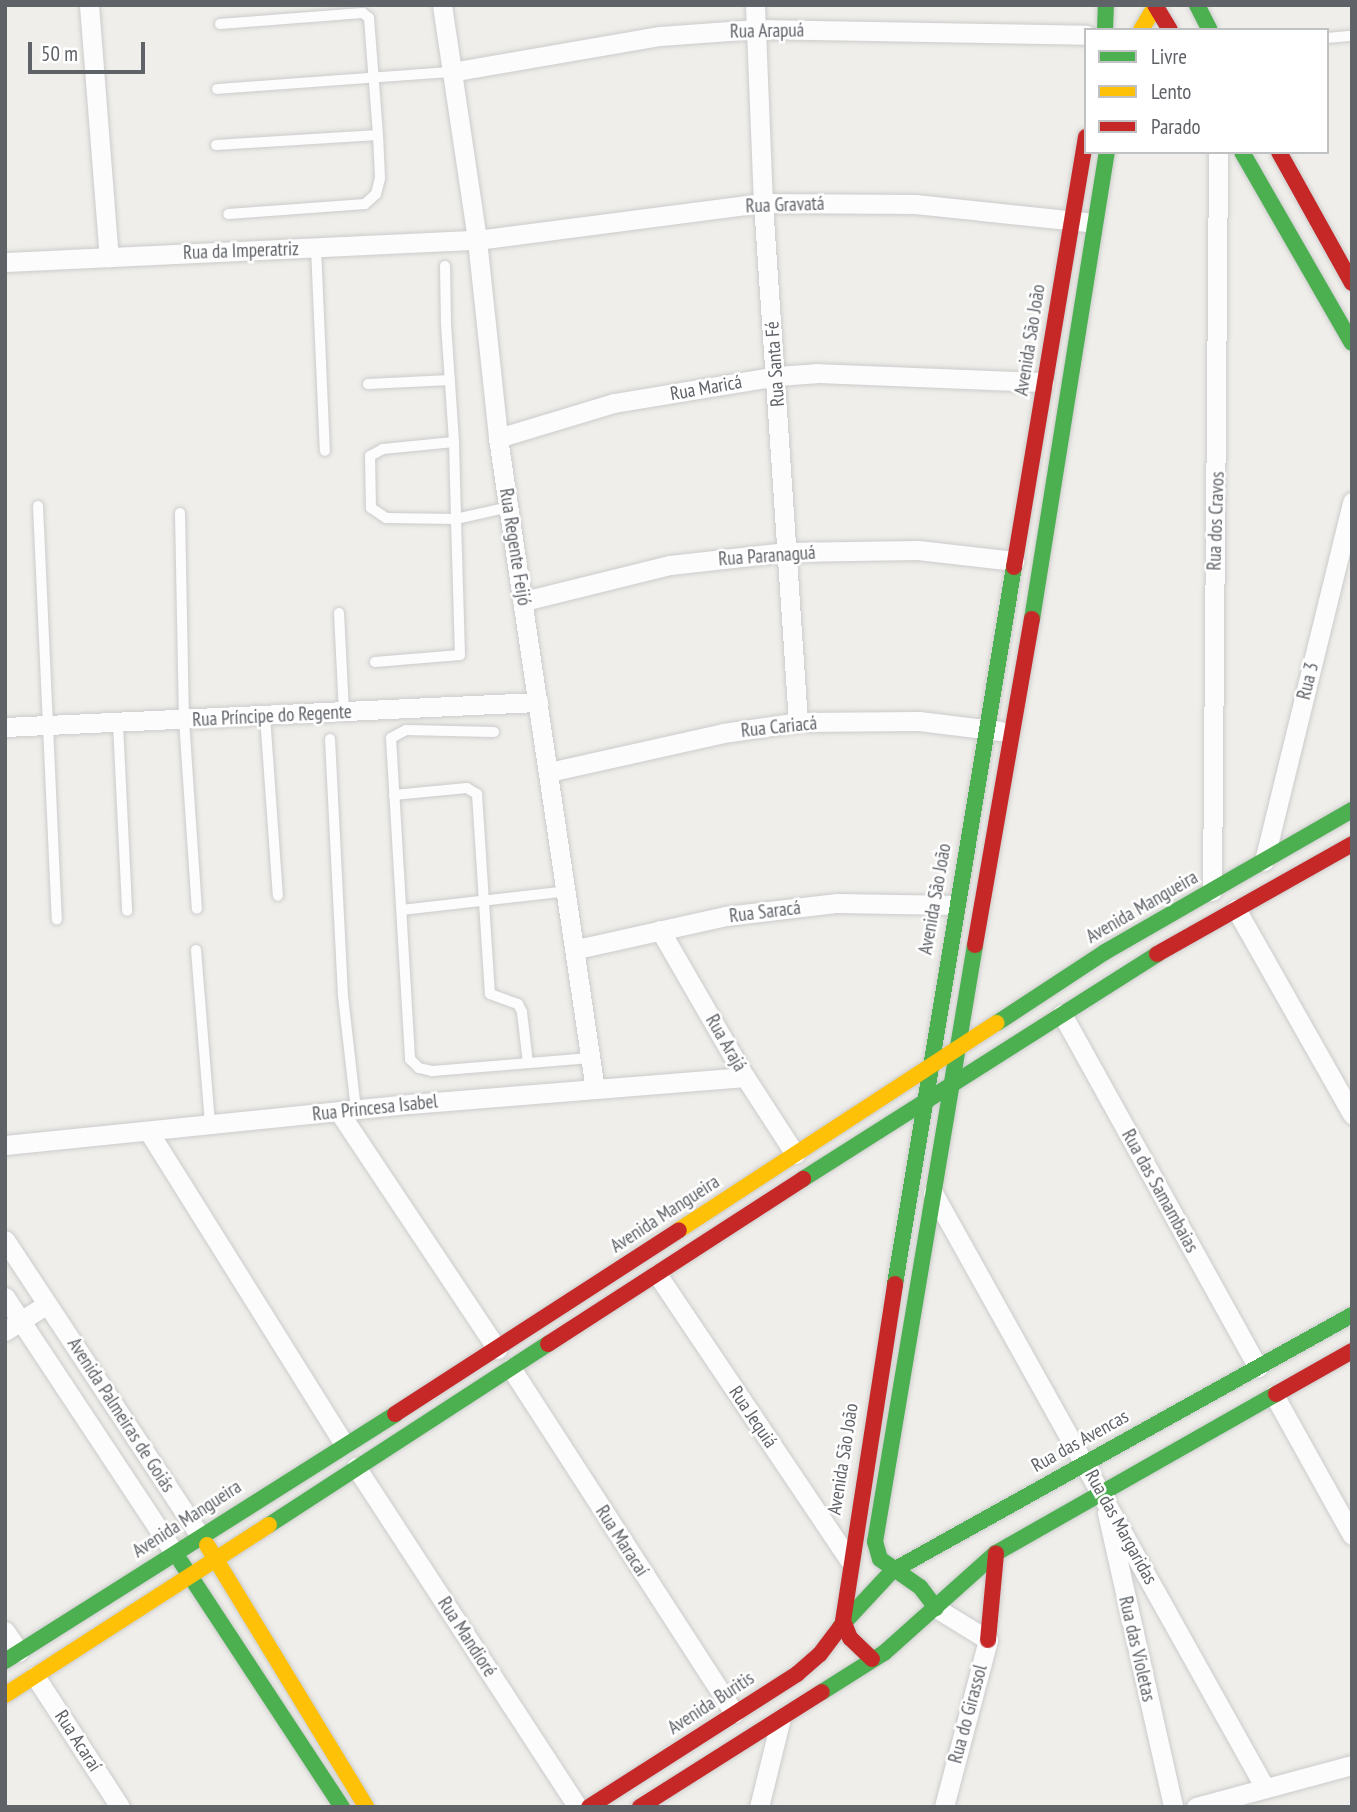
<!DOCTYPE html>
<html>
<head>
<meta charset="utf-8">
<style>
	body { margin:0 }
	#map { position:relative; width:1357px; height:1812px; overflow:hidden; background:#efeeea; font-family:"PT Sans Narrow",sans-serif }
	div>[style] { position:absolute }
	[style*='--x'] { left:calc(var(--x)*1px); top:calc(var(--y)*1px); width:calc(var(--w)*1px); rotate:calc(var(--a)*1deg) }
	.roads { filter:drop-shadow(0 0 2px #cbcccc) drop-shadow(0 0 2px #cbcccc) }
	.lane>* { height:10px; margin:-5px; padding:0 5px; transform-origin:5px; border-radius:5px; background:#fdfcfc }
	.street>* { height:19px; margin:-9.5px; padding:0 9.5px; transform-origin:9.5px; border-radius:9.5px; background:#fdfcfc }
	.fast>* { height:16px; margin:-8px; padding:0 8px; transform-origin:8px; border-radius:8px; background:#4caf50 }
	.slow>* { height:16px; margin:-8px; padding:0 8px; transform-origin:8px; border-radius:8px; background:#ffc107 }
	.jam>* { height:16px; margin:-8px; padding:0 8px; transform-origin:8px; border-radius:8px; background:#c62828 }
	span { translate:-50% -50%; white-space:nowrap; text-align:center; line-height:1.15; -webkit-text-stroke:5px #fff; paint-order:stroke }
	.street-label { font-size:19px; color:#5f6368 }
	.frame { position:absolute; inset:0; border:7px solid #5f6368; pointer-events:none }
	.legend { position:absolute; left:1084px; top:28px; width:245px; height:126px; box-sizing:border-box; background:#fff; border:2px solid #bfc1c3; margin:0; padding:9px 12px; list-style:none; font-size:21px; color:#5f6368 }
	.legend li { display:flex; align-items:center; gap:14px; height:35px }
	.legend b { width:35px; border:2px solid #bfc1c3 }
	.scale { position:absolute; left:28px; top:42px; width:117px; height:32px; box-sizing:border-box; border:4px solid #5f6368; border-top:0; padding-left:9px; font-size:21px; line-height:24px; white-space:nowrap; color:#5f6368; -webkit-text-stroke:5px #fff; paint-order:stroke }
</style>
</head>
<body>
<div id="map">
	<div class="roads">
		<div class="lane">
			<div style="--x:220;--y:24;--w:143;--a:-4.4"></div>
			<div style="--x:363;--y:13;--w:8;--a:40"></div>
			<div style="--x:369;--y:18;--w:117;--a:85.6"></div>
			<div style="--x:378;--y:135;--w:43;--a:87.3"></div>
			<div style="--x:380;--y:178;--w:16;--a:104"></div>
			<div style="--x:376;--y:194;--w:15;--a:138"></div>
			<div style="--x:365;--y:204;--w:137;--a:175.8"></div>
			<div style="--x:1327;--y:38;--w:25;--a:-5"></div>
			<div style="--x:217;--y:89;--w:235;--a:-4.2"></div>
			<div style="--x:216;--y:145;--w:162;--a:-3.5"></div>
			<div style="--x:316;--y:248;--w:203;--a:87.5"></div>
			<div style="--x:445;--y:266;--w:58;--a:89"></div>
			<div style="--x:446;--y:324;--w:118;--a:86.1"></div>
			<div style="--x:454;--y:442;--w:77;--a:88.5"></div>
			<div style="--x:456;--y:519;--w:70;--a:-179.2"></div>
			<div style="--x:386;--y:518;--w:18;--a:-146"></div>
			<div style="--x:371;--y:508;--w:52;--a:-91.1"></div>
			<div style="--x:370;--y:456;--w:15;--a:-28"></div>
			<div style="--x:383;--y:449;--w:71;--a:-5.6"></div>
			<div style="--x:368;--y:384;--w:82;--a:-2.8"></div>
			<div style="--x:38;--y:506;--w:414;--a:87.4"></div>
			<div style="--x:180;--y:513;--w:207;--a:88.9"></div>
			<div style="--x:184;--y:720;--w:189;--a:86.1"></div>
			<div style="--x:339;--y:613;--w:99;--a:87.1"></div>
			<div style="--x:375;--y:662;--w:85;--a:-4.7"></div>
			<div style="--x:460;--y:655;--w:136;--a:-91.7"></div>
			<div style="--x:456;--y:519;--w:54;--a:-12.8"></div>
			<div style="--x:265;--y:716;--w:180;--a:85.9"></div>
			<div style="--x:118;--y:724;--w:187;--a:87.2"></div>
			<div style="--x:494;--y:732;--w:88;--a:-178.7"></div>
			<div style="--x:406;--y:730;--w:17;--a:152"></div>
			<div style="--x:391;--y:738;--w:322;--a:86.6"></div>
			<div style="--x:410;--y:1059;--w:13;--a:45"></div>
			<div style="--x:419;--y:1068;--w:13;--a:13"></div>
			<div style="--x:432;--y:1071;--w:160;--a:-4.7"></div>
			<div style="--x:330;--y:739;--w:257;--a:87.1"></div>
			<div style="--x:343;--y:996;--w:115;--a:83.5"></div>
			<div style="--x:394;--y:795;--w:73;--a:-5.5"></div>
			<div style="--x:467;--y:788;--w:12;--a:31"></div>
			<div style="--x:477;--y:794;--w:200;--a:86.3"></div>
			<div style="--x:490;--y:994;--w:30;--a:20"></div>
			<div style="--x:518;--y:1004;--w:9;--a:63"></div>
			<div style="--x:522;--y:1012;--w:51;--a:83.3"></div>
			<div style="--x:402;--y:910;--w:167;--a:-6.5"></div>
			<div style="--x:196;--y:950;--w:176;--a:85.4"></div>
		</div>
		<div class="street">
			<div style="--x:89;--y:5;--w:253;--a:85.5"></div>
			<div style="--x:442;--y:5;--w:238;--a:81.5"></div>
			<div style="--x:477;--y:240;--w:199;--a:83.9"></div>
			<div style="--x:498;--y:438;--w:658;--a:81.53"></div>
			<div style="--x:755;--y:5;--w:198;--a:87.7"></div>
			<div style="--x:763;--y:203;--w:520;--a:86.14"></div>
			<div style="--x:451;--y:72;--w:212;--a:-9.8"></div>
			<div style="--x:660;--y:36;--w:97;--a:-4.1"></div>
			<div style="--x:757;--y:29;--w:329;--a:1"></div>
			<div style="--x:5;--y:262;--w:473;--a:-2.7"></div>
			<div style="--x:477;--y:240;--w:288;--a:-7.4"></div>
			<div style="--x:763;--y:203;--w:152;--a:0.4"></div>
			<div style="--x:915;--y:204;--w:171;--a:6"></div>
			<div style="--x:498;--y:438;--w:121;--a:-16.8"></div>
			<div style="--x:614;--y:403;--w:165;--a:-9.4"></div>
			<div style="--x:777;--y:376;--w:39;--a:-4"></div>
			<div style="--x:816;--y:373;--w:228;--a:2.3"></div>
			<div style="--x:524;--y:601;--w:150;--a:-13.9"></div>
			<div style="--x:670;--y:565;--w:117;--a:-6.4"></div>
			<div style="--x:786;--y:552;--w:132;--a:-0.9"></div>
			<div style="--x:918;--y:550;--w:97;--a:6.5"></div>
			<div style="--x:5;--y:727;--w:534;--a:-2.69"></div>
			<div style="--x:549;--y:772;--w:178;--a:-12.6"></div>
			<div style="--x:723;--y:733;--w:76;--a:-8.3"></div>
			<div style="--x:798;--y:722;--w:121;--a:-0.5"></div>
			<div style="--x:919;--y:721;--w:82;--a:7"></div>
			<div style="--x:1264;--y:861;--w:370;--a:-76.2"></div>
			<div style="--x:1212;--y:891;--w:739;--a:-89.53"></div>
			<div style="--x:1236;--y:909;--w:236;--a:60.5"></div>
			<div style="--x:660;--y:930;--w:170;--a:60"></div>
			<div style="--x:745;--y:1077;--w:92;--a:57"></div>
			<div style="--x:577;--y:949;--w:153;--a:-12.5"></div>
			<div style="--x:726;--y:916;--w:112;--a:-6.7"></div>
			<div style="--x:837;--y:903;--w:119;--a:1"></div>
			<div style="--x:1062;--y:1014;--w:404;--a:61"></div>
			<div style="--x:339;--y:1112;--w:285;--a:56.3"></div>
			<div style="--x:149;--y:1132;--w:368;--a:58"></div>
			<div style="--x:5;--y:1145;--w:407;--a:-5.8"></div>
			<div style="--x:410;--y:1104;--w:336;--a:-4.6"></div>
			<div style="--x:933;--y:1193;--w:681;--a:60.84"></div>
			<div style="--x:5;--y:1240;--w:354;--a:56.6"></div>
			<div style="--x:657;--y:1274;--w:344;--a:56.1"></div>
			<div style="--x:5;--y:1297;--w:306;--a:56.5"></div>
			<div style="--x:5;--y:1331;--w:50;--a:-32.7"></div>
			<div style="--x:511;--y:1368;--w:411;--a:57.1"></div>
			<div style="--x:1274;--y:1395;--w:160;--a:60.9"></div>
			<div style="--x:356;--y:1467;--w:406;--a:56.9"></div>
			<div style="--x:1107;--y:1513;--w:301;--a:77.3"></div>
			<div style="--x:936;--y:1608;--w:61;--a:31.6"></div>
			<div style="--x:988;--y:1640;--w:173;--a:104.8"></div>
			<div style="--x:5;--y:1631;--w:25;--a:56"></div>
			<div style="--x:35;--y:1676;--w:156;--a:57"></div>
			<div style="--x:759;--y:1807;--w:88;--a:-76.1"></div>
			<div style="--x:1196;--y:1807;--w:162;--a:-15.1"></div>
		</div>
		<div class="fast">
			<div style="--x:1197;--y:5;--w:28;--a:63"></div>
			<div style="--x:1105;--y:30;--w:25;--a:-88"></div>
			<div style="--x:1242;--y:152;--w:220;--a:60.1"></div>
			<div style="--x:1032;--y:619;--w:473;--a:-80.9"></div>
			<div style="--x:997;--y:1023;--w:129;--a:-33.3"></div>
			<div style="--x:1105;--y:952;--w:285;--a:-29.9"></div>
			<div style="--x:803;--y:1179;--w:419;--a:-32.4"></div>
			<div style="--x:895;--y:1284;--w:727;--a:-80.58"></div>
			<div style="--x:269;--y:1525;--w:333;--a:-33"></div>
			<div style="--x:181;--y:1562;--w:293;--a:56.7"></div>
			<div style="--x:936;--y:1608;--w:26;--a:-127"></div>
			<div style="--x:920;--y:1587;--w:49;--a:-145"></div>
			<div style="--x:880;--y:1559;--w:18;--a:-106"></div>
			<div style="--x:875;--y:1542;--w:605;--a:-80.49"></div>
			<div style="--x:840;--y:1627;--w:76;--a:-47.1"></div>
			<div style="--x:892;--y:1571;--w:526;--a:-29.1"></div>
			<div style="--x:5;--y:1661;--w:462;--a:-32.3"></div>
			<div style="--x:822;--y:1692;--w:73;--a:-32.2"></div>
			<div style="--x:884;--y:1653;--w:150;--a:-41.8"></div>
			<div style="--x:996;--y:1553;--w:322;--a:-29.6"></div>
		</div>
		<div class="slow">
			<div style="--x:1141;--y:30;--w:29;--a:-59"></div>
			<div style="--x:679;--y:1230;--w:379;--a:-33.1"></div>
			<div style="--x:207;--y:1545;--w:306;--a:58.7"></div>
			<div style="--x:5;--y:1695;--w:314;--a:-32.8"></div>
		</div>
		<div class="jam">
			<div style="--x:1155;--y:5;--w:29;--a:59"></div>
			<div style="--x:1279;--y:152;--w:150;--a:60.9"></div>
			<div style="--x:1014;--y:567;--w:436;--a:-80.5"></div>
			<div style="--x:975;--y:945;--w:331;--a:-80.1"></div>
			<div style="--x:1157;--y:954;--w:224;--a:-29.4"></div>
			<div style="--x:548;--y:1344;--w:304;--a:-32.9"></div>
			<div style="--x:1276;--y:1394;--w:87;--a:-29.5"></div>
			<div style="--x:395;--y:1414;--w:338;--a:-32.9"></div>
			<div style="--x:988;--y:1640;--w:87;--a:-84.7"></div>
			<div style="--x:872;--y:1659;--w:30;--a:-136"></div>
			<div style="--x:850;--y:1638;--w:18;--a:-112"></div>
			<div style="--x:843;--y:1621;--w:341;--a:-81.2"></div>
			<div style="--x:589;--y:1807;--w:247;--a:-32.6"></div>
			<div style="--x:797;--y:1674;--w:30;--a:-41"></div>
			<div style="--x:820;--y:1654;--w:34;--a:-53"></div>
			<div style="--x:640;--y:1807;--w:215;--a:-32.3"></div>
		</div>
	</div>
	<div class="street-label">
		<span style="left:767px;top:31px;rotate:-1deg">Rua Arapuá</span>
		<span style="left:785px;top:205px;rotate:-2deg">Rua Gravatá</span>
		<span style="left:241px;top:251px;rotate:-2deg">Rua da Imperatriz</span>
		<span style="left:1030px;top:340px;rotate:-81deg">Avenida São João</span>
		<span style="left:775px;top:364px;rotate:-94deg">Rua Santa Fé</span>
		<span style="left:706px;top:388px;rotate:-10deg">Rua Maricá</span>
		<span style="left:1216px;top:521px;rotate:-88deg">Rua dos Cravos</span>
		<span style="left:515px;top:547px;rotate:81deg">Rua Regente Feijó</span>
		<span style="left:767px;top:556px;rotate:-4deg">Rua Paranaguá</span>
		<span style="left:1308px;top:681px;rotate:-76deg">Rua 3</span>
		<span style="left:272px;top:716px;rotate:-3deg">Rua Príncipe do Regente</span>
		<span style="left:779px;top:727px;rotate:-6deg">Rua Cariacá</span>
		<span style="left:935px;top:899px;rotate:-80deg">Avenida São João</span>
		<span style="left:1142px;top:907px;rotate:-30deg">Avenida Mangueira</span>
		<span style="left:765px;top:912px;rotate:-7deg">Rua Saracá</span>
		<span style="left:726px;top:1043px;rotate:60deg">Rua Arajá</span>
		<span style="left:375px;top:1108px;rotate:-6deg">Rua Princesa Isabel</span>
		<span style="left:1160px;top:1191px;rotate:61deg">Rua das Samambaias</span>
		<span style="left:665px;top:1214px;rotate:-33deg">Avenida Mangueira</span>
		<span style="left:121px;top:1415px;rotate:57deg">Avenida Palmeiras de Goiás</span>
		<span style="left:753px;top:1417px;rotate:56deg">Rua Jequiá</span>
		<span style="left:1080px;top:1441px;rotate:-29deg">Rua das Avencas</span>
		<span style="left:843px;top:1459px;rotate:-81deg">Avenida São João</span>
		<span style="left:187px;top:1519px;rotate:-33deg">Avenida Mangueira</span>
		<span style="left:1121px;top:1527px;rotate:61deg">Rua das Margaridas</span>
		<span style="left:622px;top:1541px;rotate:57deg">Rua Maracaí</span>
		<span style="left:467px;top:1637px;rotate:57deg">Rua Mandioré</span>
		<span style="left:1137px;top:1649px;rotate:77deg">Rua das Violetas</span>
		<span style="left:711px;top:1703px;rotate:-33deg">Avenida Buritis</span>
		<span style="left:968px;top:1714px;rotate:-75deg">Rua do Girassol</span>
		<span style="left:78px;top:1741px;rotate:57deg">Rua Acaraí</span>
	</div>
	<div class="frame"></div>
	<ul class="legend">
	<li><b style="height:9px;background:#4caf50"></b>Livre</li>
	<li><b style="height:9px;background:#ffc107"></b>Lento</li>
	<li><b style="height:9px;background:#c62828"></b>Parado</li>
	</ul>
	<div class="scale">50 m</div>
</div>
</body>
</html>
